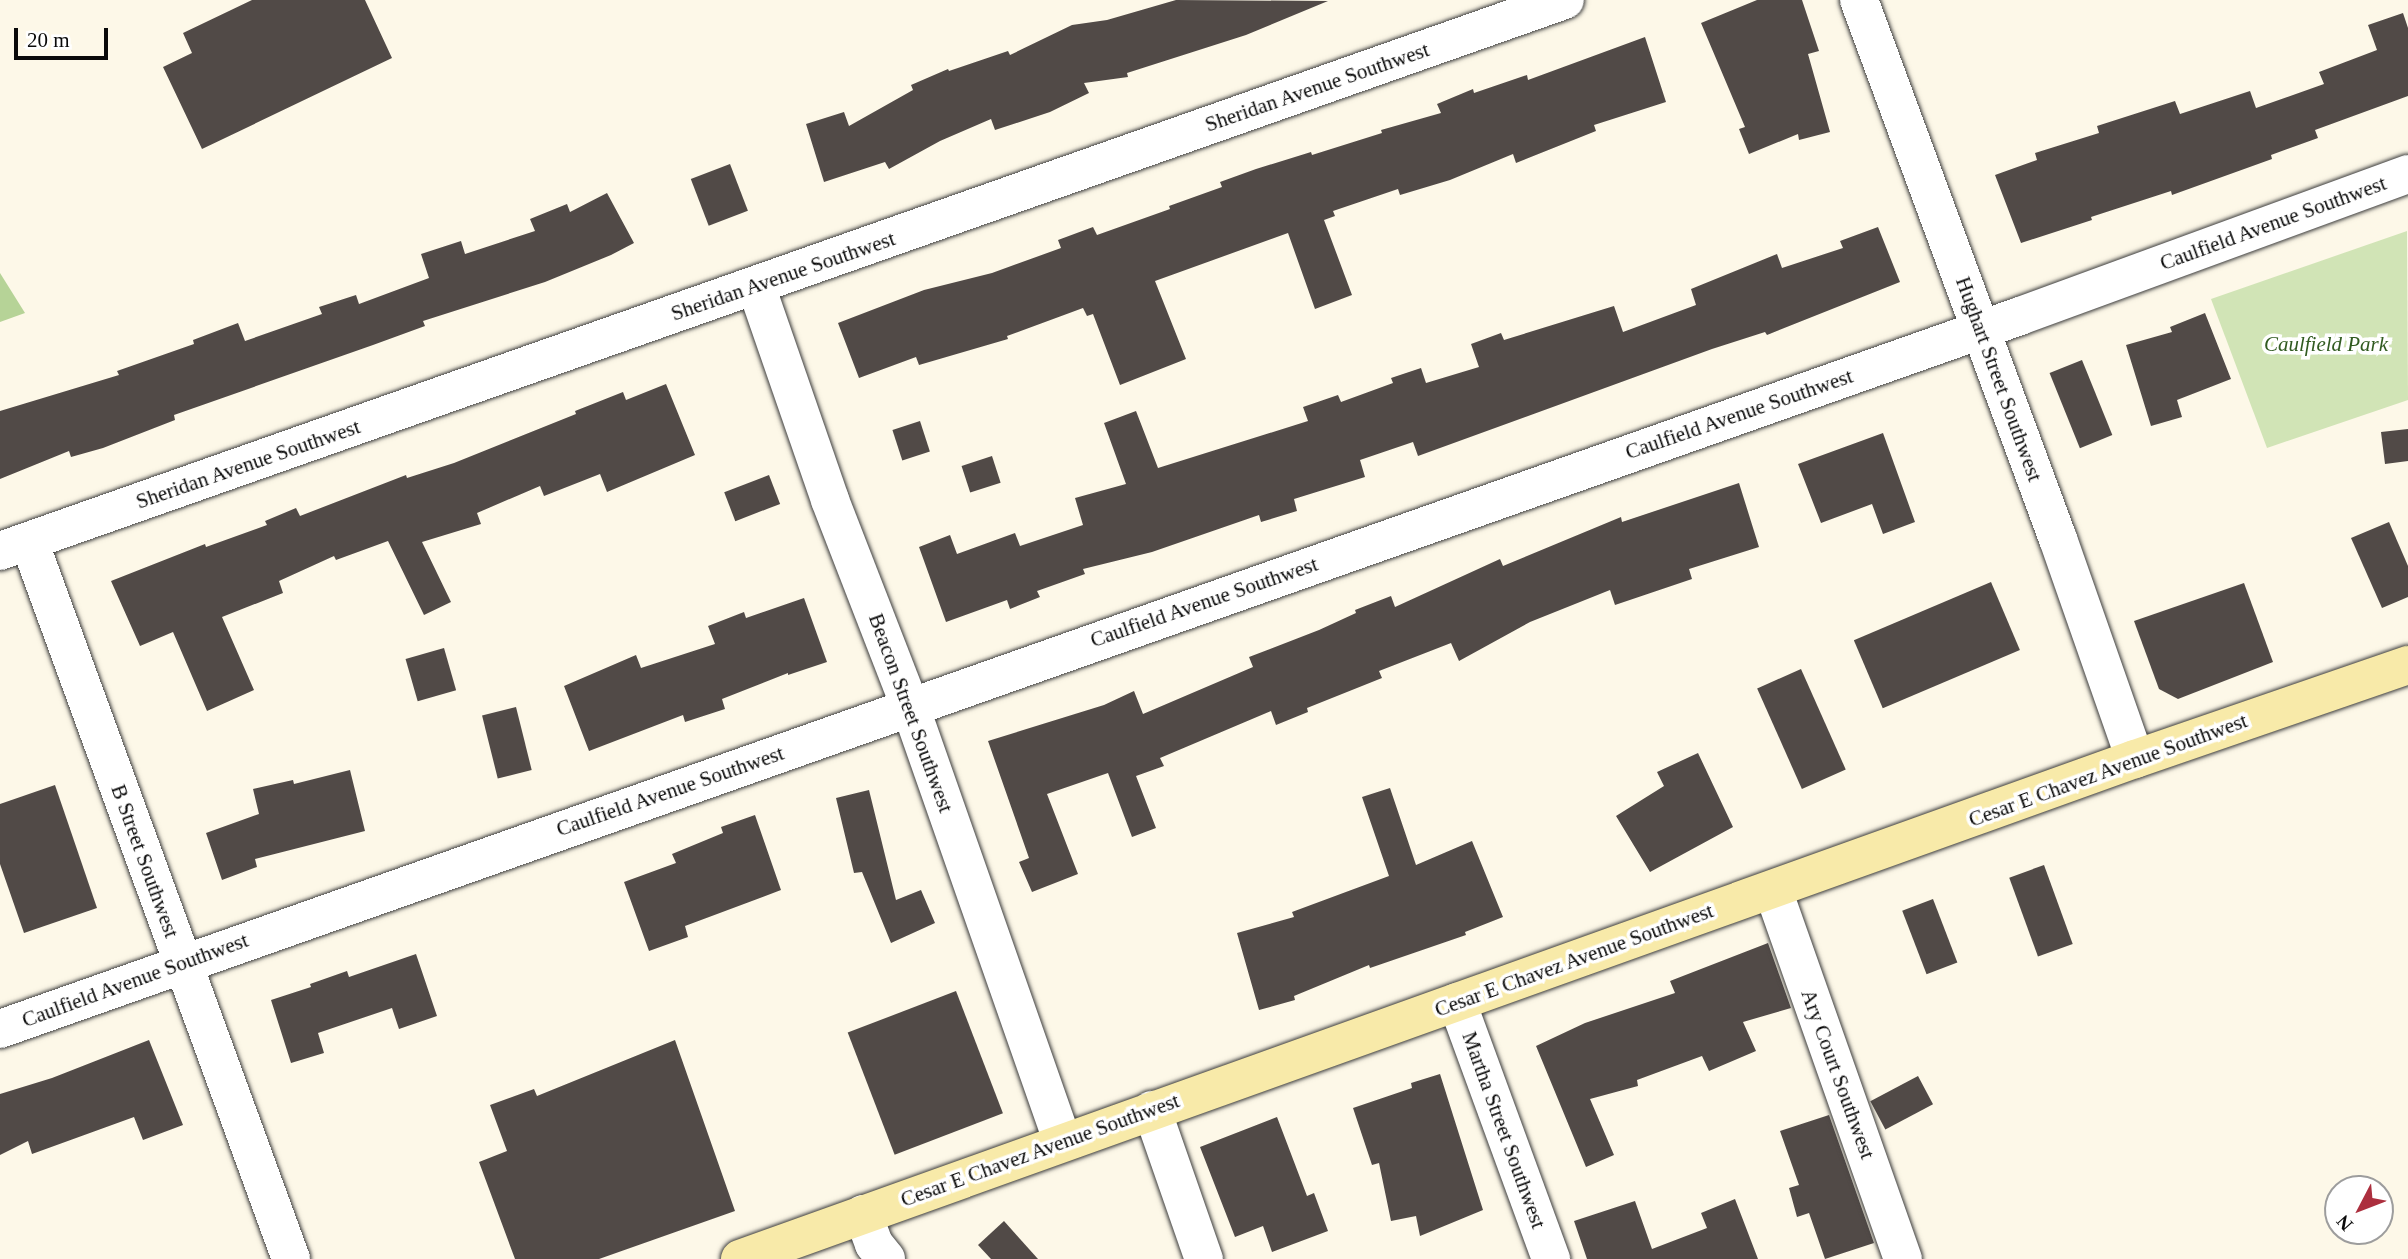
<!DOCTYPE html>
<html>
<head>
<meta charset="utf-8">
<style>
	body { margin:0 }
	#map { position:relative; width:2408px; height:1259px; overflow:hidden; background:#fdf8e8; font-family:Georgia,serif }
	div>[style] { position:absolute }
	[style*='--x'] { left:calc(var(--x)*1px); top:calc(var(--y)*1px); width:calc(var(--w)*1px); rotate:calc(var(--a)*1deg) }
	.green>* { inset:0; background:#d1e4b6 }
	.forest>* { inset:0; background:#b6d397 }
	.building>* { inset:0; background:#514a47; transform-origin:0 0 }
	.roads { filter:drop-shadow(0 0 2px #3d3d3d) drop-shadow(0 0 2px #3d3d3d) }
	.minor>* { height:38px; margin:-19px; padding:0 19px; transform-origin:19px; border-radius:19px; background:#fff }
	.secondary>* { height:38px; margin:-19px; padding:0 19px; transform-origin:19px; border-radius:19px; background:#f8eaa9 }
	span { translate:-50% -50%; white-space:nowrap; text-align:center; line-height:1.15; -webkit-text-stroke:7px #fff; paint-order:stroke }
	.street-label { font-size:21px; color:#0a0a0a }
	.park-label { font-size:21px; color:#315b21; font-style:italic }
	.north { position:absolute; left:2324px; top:1175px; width:70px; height:70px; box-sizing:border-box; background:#fff; border:2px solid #9d9d9d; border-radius:50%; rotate:228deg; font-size:19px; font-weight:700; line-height:28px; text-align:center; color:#0a0a0a }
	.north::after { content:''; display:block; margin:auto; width:24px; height:32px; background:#ac2f3e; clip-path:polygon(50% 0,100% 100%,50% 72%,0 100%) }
	.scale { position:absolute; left:14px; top:28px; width:94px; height:32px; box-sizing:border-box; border:4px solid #0a0a0a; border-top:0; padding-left:9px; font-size:21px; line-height:24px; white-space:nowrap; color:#0a0a0a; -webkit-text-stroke:5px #fff; paint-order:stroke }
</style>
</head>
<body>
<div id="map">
	<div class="green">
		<div style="clip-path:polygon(2407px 231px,2408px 400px,2267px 448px,2211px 299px)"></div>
	</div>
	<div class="forest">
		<div style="clip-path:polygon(0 273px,25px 313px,0 322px)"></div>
	</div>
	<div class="building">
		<div style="clip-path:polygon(252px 0,365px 0,392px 58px,202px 149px,163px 67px,192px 53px,183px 33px)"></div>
		<div style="clip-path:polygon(1176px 0,1328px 1px,1246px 35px,1127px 73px,1128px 77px,1084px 83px,1089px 93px,1050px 112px,995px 130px,991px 119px,940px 141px,889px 169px,885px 162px,824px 182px,806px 124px,844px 112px,849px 126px,913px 90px,911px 85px,948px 69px,949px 71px,1008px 51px,1010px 55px,1072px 25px,1107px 20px)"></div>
		<div style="clip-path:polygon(1757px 0,1802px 0,1819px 51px,1808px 54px,1830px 132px,1799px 140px,1798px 134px,1749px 154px,1739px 129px,1745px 127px,1701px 23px)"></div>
		<div style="clip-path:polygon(2403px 13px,2408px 28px,2408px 96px,2315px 130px,2318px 138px,2271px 155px,2272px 159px,2172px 195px,2171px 191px,2091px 217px,2092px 220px,2021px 243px,1995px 175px,2037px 160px,2035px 153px,2099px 133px,2097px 126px,2175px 101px,2180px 114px,2250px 91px,2256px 108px,2324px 84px,2319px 72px,2377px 50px,2368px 25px)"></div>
		<div style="clip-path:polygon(1645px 37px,1666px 102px,1594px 125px,1596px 131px,1516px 163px,1513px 154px,1450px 180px,1400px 195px,1398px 189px,1333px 211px,1335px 216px,1324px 220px,1352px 295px,1315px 309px,1288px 233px,1155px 281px,1186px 359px,1120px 385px,1093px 314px,1087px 316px,1083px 308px,1007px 336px,1008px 339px,919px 365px,916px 357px,859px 378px,838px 323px,924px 290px,992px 273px,1061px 248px,1058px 240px,1093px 227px,1097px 235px,1170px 209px,1169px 206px,1222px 187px,1220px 182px,1256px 169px,1311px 152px,1312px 155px,1382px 133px,1381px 130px,1441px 113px,1437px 104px,1473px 89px,1474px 93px,1527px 75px,1528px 80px)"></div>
		<div style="left:730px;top:164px;width:50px;height:42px;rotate:69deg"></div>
		<div style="clip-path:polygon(607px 193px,634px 243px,611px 255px,545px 282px,423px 321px,425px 326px,373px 345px,174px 415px,175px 420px,103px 448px,71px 457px,69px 451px,0 479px,0 411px,119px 375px,117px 371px,194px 344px,193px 340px,238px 323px,245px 341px,322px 314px,319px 307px,356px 295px,359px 304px,429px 278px,421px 254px,461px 241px,465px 254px,535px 231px,530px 219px,567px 204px,570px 212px)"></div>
		<div style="clip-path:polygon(1878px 227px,1900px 282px,1767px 335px,1765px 332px,1712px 349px,1418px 456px,1413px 442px,1360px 460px,1365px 477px,1294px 499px,1297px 511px,1261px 522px,1259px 515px,1152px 552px,1083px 569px,1085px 574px,1037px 591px,1040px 597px,1010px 609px,1007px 600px,946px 622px,919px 547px,950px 535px,957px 554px,1015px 533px,1020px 546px,1083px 525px,1075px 498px,1126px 484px,1104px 423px,1136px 411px,1158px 468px,1308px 421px,1303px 407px,1338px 395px,1341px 402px,1393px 383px,1391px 378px,1421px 368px,1426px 383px,1479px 367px,1471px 344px,1501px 333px,1504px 340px,1614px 306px,1623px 332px,1696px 305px,1691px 289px,1777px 254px,1782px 268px,1843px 248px,1840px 241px)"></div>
		<div style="clip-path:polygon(2205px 313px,2231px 379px,2177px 400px,2182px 417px,2151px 426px,2126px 345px,2172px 332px,2170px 327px)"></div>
		<div style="left:2082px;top:360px;width:81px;height:35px;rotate:68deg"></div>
		<div style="clip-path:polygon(666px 384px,695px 455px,607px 492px,600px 474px,544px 496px,540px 486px,477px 513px,481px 524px,422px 542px,451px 602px,424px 615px,388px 541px,336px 560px,334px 556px,279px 581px,283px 593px,222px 617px,254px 690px,207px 711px,173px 632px,140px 646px,111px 581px,205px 544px,206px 547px,267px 525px,265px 521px,296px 508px,300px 516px,406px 475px,407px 478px,454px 463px,576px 414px,575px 411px,623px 392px,626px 400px)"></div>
		<div style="left:920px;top:421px;width:32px;height:29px;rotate:72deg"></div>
		<div style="clip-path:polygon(2408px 429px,2408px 461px,2385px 464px,2381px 432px)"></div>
		<div style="clip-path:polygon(1883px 433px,1915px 522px,1883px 534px,1872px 504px,1821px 523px,1798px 464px)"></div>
		<div style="left:992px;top:456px;width:28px;height:32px;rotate:72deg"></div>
		<div style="left:769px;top:475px;width:31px;height:48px;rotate:69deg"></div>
		<div style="clip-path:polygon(1739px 483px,1759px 547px,1689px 569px,1692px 579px,1615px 605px,1610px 590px,1530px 622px,1459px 661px,1451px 643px,1379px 671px,1382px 678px,1307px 708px,1308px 712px,1276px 725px,1271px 711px,1160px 758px,1164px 766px,1136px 776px,1156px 828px,1132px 837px,1108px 773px,1047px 794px,1078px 874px,1032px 892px,1019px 862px,1029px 858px,988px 741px,1104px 705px,1134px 691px,1143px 714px,1253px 667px,1249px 657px,1319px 630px,1356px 613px,1355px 610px,1391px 596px,1395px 607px,1500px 559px,1503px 566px,1621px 517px,1622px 522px)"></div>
		<div style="clip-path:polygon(2389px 522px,2408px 566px,2408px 597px,2382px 608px,2351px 538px)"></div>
		<div style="left:1991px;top:582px;width:74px;height:149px;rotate:67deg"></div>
		<div style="clip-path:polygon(2244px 583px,2273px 662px,2178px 699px,2159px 689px,2134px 621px)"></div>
		<div style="clip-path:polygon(804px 598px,827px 662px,788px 675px,788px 673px,722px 699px,725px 709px,685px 722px,683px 715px,589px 751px,564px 686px,636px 655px,641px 668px,715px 644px,708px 626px,744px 612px,746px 618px)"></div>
		<div style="left:444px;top:648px;width:44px;height:40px;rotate:74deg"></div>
		<div style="left:1801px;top:669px;width:110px;height:48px;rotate:66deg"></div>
		<div style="left:516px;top:707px;width:65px;height:35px;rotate:76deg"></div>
		<div style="clip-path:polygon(1698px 753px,1733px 827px,1650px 872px,1616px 816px,1664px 786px,1657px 772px)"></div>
		<div style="clip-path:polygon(350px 770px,365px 831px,255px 859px,257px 867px,222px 880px,206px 833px,259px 814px,253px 789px,293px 780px,294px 784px)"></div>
		<div style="clip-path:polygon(55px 785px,97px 908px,24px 933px,0 864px,0 804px)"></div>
		<div style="clip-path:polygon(1390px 788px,1416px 865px,1472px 841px,1503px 917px,1465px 932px,1466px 935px,1370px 968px,1369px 965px,1294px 996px,1295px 1000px,1259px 1010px,1237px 933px,1294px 917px,1292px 912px,1389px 876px,1362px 797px)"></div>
		<div style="clip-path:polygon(869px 790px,896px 900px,921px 890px,935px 923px,891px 943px,862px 872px,854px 873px,836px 798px)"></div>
		<div style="clip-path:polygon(755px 815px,781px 890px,685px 926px,688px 937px,649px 951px,624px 882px,676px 863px,672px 854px,723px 833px,721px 827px)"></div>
		<div style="left:2044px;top:865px;width:84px;height:37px;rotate:70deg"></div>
		<div style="left:1933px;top:899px;width:68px;height:33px;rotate:69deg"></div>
		<div style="clip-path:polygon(1768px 943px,1791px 1008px,1743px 1022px,1756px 1051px,1709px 1071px,1702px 1056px,1637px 1080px,1638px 1086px,1590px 1099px,1614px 1155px,1586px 1167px,1536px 1046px,1585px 1023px,1675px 993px,1670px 981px)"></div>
		<div style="clip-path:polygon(416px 954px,437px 1016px,399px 1029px,392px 1008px,318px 1033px,324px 1053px,291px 1063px,271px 1000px,311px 987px,310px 984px,347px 971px,349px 977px)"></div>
		<div style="left:956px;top:991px;width:131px;height:116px;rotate:69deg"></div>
		<div style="clip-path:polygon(149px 1040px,183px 1125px,143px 1140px,134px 1117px,32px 1154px,28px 1141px,0 1155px,0 1094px,52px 1078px)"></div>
		<div style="clip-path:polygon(675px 1040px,735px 1211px,599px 1259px,515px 1259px,479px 1162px,507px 1151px,490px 1105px,534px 1089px,537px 1096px)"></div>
		<div style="clip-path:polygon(1440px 1074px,1483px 1210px,1420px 1236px,1416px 1216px,1391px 1221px,1379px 1163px,1372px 1165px,1353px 1108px,1412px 1088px,1411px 1083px)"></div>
		<div style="left:1918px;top:1076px;width:32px;height:54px;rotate:62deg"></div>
		<div style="clip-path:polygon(1829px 1115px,1874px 1243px,1825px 1259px,1809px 1213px,1797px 1217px,1789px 1188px,1799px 1185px,1780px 1131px)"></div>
		<div style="clip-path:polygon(1277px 1117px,1307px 1196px,1314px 1193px,1328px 1231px,1272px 1252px,1263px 1226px,1235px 1237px,1200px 1147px)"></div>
		<div style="clip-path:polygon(1735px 1199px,1758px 1259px,1587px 1259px,1574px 1221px,1635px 1201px,1652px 1249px,1707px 1228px,1701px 1213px)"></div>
		<div style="clip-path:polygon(1004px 1221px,1038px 1259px,991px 1259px,978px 1245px)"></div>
	</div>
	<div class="roads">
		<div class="minor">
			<div style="--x:1859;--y:0;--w:575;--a:69.74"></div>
			<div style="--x:2058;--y:539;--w:233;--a:70.7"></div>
			<div style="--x:756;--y:286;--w:226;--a:70.9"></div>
			<div style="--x:830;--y:500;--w:221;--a:68.8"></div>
			<div style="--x:910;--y:706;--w:462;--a:70.7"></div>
			<div style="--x:29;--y:541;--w:764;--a:69.95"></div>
			<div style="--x:0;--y:551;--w:1659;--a:-19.4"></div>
			<div style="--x:1773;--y:890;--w:391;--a:70.6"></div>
			<div style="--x:1457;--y:1002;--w:274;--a:69.9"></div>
			<div style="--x:0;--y:1029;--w:2142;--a:-19.44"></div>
			<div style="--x:2020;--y:316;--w:413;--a:-20.1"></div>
			<div style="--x:1152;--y:1110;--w:158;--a:70.8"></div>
			<div style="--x:863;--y:1214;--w:32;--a:70"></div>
			<div style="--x:874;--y:1244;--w:19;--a:51"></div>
		</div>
		<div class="secondary">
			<div style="--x:740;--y:1259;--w:1482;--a:-19.72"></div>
			<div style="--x:2135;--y:759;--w:289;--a:-19"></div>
		</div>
	</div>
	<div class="street-label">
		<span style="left:1317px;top:87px;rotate:-19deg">Sheridan Avenue Southwest</span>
		<span style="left:2273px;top:223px;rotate:-20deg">Caulfield Avenue Southwest</span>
		<span style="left:783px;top:276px;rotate:-19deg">Sheridan Avenue Southwest</span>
		<span style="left:1999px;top:379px;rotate:70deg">Hughart Street Southwest</span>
		<span style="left:1739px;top:414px;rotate:-19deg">Caulfield Avenue Southwest</span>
		<span style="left:248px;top:464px;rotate:-19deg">Sheridan Avenue Southwest</span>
		<span style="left:1204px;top:602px;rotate:-19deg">Caulfield Avenue Southwest</span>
		<span style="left:911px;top:713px;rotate:70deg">Beacon Street Southwest</span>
		<span style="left:2108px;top:770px;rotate:-20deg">Cesar E Chavez Avenue Southwest</span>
		<span style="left:670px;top:791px;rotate:-19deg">Caulfield Avenue Southwest</span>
		<span style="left:145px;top:861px;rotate:70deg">B Street Southwest</span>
		<span style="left:1574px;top:960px;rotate:-20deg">Cesar E Chavez Avenue Southwest</span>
		<span style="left:135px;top:980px;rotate:-20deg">Caulfield Avenue Southwest</span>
		<span style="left:1838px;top:1074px;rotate:70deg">Ary Court Southwest</span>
		<span style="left:1504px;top:1130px;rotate:70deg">Martha Street Southwest</span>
		<span style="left:1040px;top:1150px;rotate:-20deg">Cesar E Chavez Avenue Southwest</span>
	</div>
	<div class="park-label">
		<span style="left:2326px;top:344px">Caulfield Park</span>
	</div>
	<div class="north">N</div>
	<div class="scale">20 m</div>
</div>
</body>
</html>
